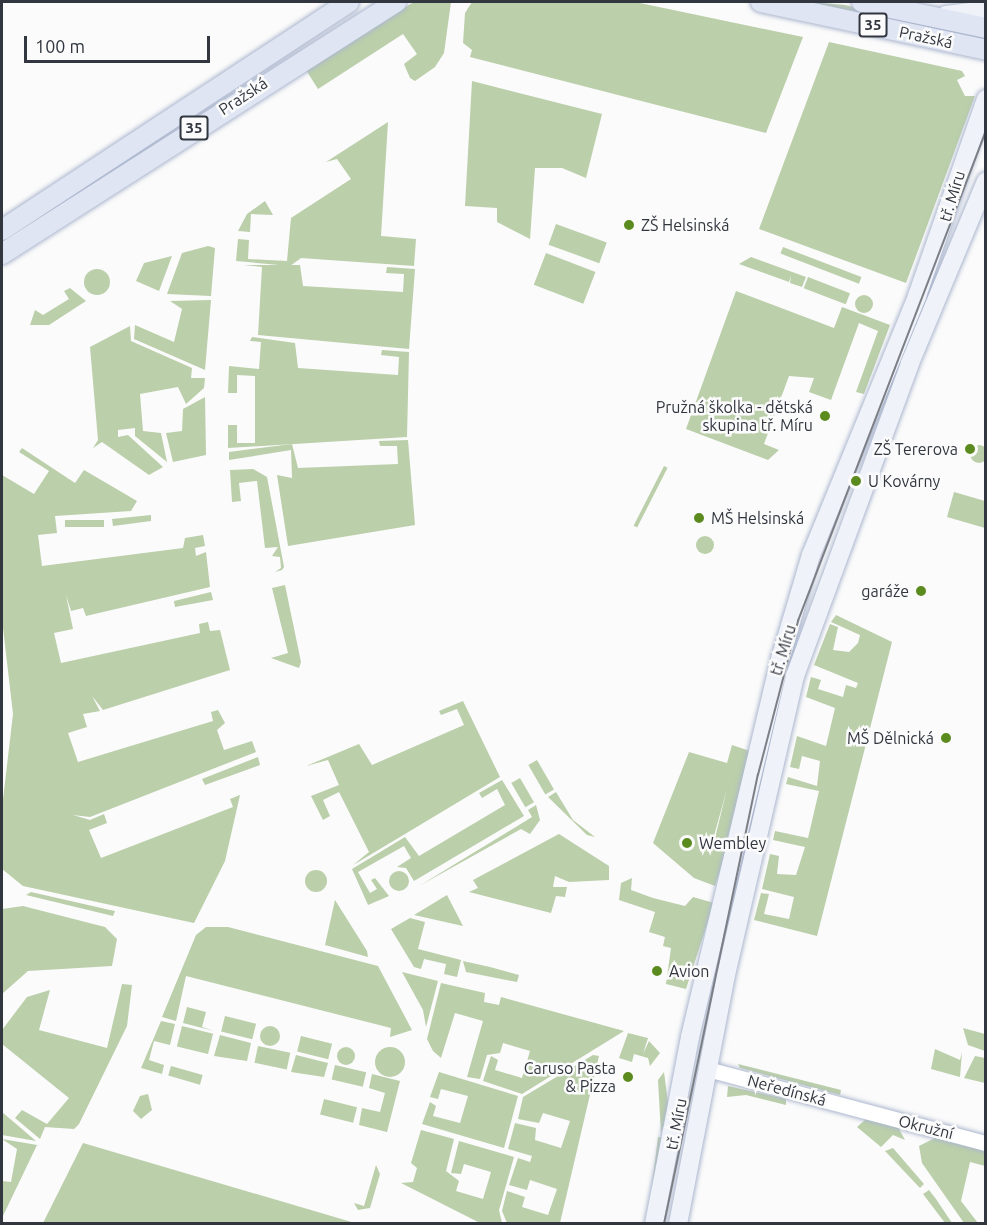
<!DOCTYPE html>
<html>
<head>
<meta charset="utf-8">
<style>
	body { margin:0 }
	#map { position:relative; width:987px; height:1225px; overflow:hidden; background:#fbfbfb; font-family:Ubuntu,sans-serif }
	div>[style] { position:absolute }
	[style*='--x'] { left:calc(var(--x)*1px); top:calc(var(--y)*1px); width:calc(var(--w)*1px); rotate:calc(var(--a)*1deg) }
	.green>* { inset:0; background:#bbcfaa; transform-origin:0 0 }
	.round { border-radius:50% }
	.roads { filter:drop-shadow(0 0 2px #acb7ce) drop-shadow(0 0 2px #acb7ce) }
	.tertiary>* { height:15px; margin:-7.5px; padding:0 7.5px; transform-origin:7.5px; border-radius:7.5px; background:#fff }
	.secondary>* { height:18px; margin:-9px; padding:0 9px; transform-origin:9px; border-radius:9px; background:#eff2f9 }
	.primary>* { height:20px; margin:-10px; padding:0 10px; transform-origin:10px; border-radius:10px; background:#dfe5f3 }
	.tram>* { height:1.5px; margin:-0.75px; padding:0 0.75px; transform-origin:0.75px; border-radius:0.75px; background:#7c7f85 }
	.dots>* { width:16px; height:16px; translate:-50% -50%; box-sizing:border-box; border:3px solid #fbfbfb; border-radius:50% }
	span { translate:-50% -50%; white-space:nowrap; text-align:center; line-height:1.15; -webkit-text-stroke:5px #fbfbfb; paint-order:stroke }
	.shield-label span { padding:2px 4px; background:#fbfbfb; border:2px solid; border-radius:4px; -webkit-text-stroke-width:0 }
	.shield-label { font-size:15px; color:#31363f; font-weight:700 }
	.street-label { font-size:16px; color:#31363f }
	.poi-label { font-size:16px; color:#31363f }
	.left { translate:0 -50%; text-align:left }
	.right { translate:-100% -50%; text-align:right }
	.frame { position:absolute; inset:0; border:3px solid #31363f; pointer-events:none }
	.scale { position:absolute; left:24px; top:36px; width:186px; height:27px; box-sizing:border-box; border:3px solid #31363f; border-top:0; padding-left:8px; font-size:18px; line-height:21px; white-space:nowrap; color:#31363f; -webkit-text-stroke:4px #fbfbfb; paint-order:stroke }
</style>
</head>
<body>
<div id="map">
	<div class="green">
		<div style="clip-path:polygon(414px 2px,451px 2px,444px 53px,435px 67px,415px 81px,410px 78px,404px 64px,417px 54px,403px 34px,318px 89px,304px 67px)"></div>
		<div style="clip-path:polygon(472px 2px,635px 2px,803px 37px,766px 133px,470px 57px,472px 50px,463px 43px,465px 13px)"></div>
		<div style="clip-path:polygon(809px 2px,845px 5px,985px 39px,875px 16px)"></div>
		<div style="clip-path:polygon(829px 42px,962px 71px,965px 76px,957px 80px,965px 96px,975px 96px,906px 283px,759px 229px)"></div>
		<div style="clip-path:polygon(472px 81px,602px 114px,586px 178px,562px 168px,535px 168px,530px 239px,497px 222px,497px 208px,465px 206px)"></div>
		<div style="clip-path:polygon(388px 122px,381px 236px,416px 239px,414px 266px,301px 258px,290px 266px,236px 261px,238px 239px,249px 240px,248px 259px,287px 261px,291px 218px,351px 179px,337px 159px,326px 162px)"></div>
		<div style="clip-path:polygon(265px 201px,273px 215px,251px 214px,250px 232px,238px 231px,247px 214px)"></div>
		<div style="left:556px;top:224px;width:54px;height:22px;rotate:20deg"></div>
		<div style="clip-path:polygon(208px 246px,215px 248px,211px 296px,167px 294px,182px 253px)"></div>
		<div style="left:783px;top:247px;width:84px;height:7px;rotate:21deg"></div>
		<div style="left:546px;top:253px;width:53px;height:34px;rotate:21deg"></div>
		<div style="clip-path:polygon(172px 256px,159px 291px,136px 281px,144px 263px)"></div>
		<div style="clip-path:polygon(751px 257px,806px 277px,802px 287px,790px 283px,791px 276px,789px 282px,739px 264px)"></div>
		<div style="clip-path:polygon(300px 265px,303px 286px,403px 292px,404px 274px,386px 273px,387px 267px,415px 269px,409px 349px,258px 335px,262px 267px,244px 265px)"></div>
		<div class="round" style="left:84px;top:269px;width:26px;height:26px"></div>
		<div style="left:808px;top:277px;width:45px;height:12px;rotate:21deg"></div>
		<div style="clip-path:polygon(70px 288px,86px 301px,49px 325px,30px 325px,35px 310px,43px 315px,69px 299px,64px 291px)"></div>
		<div style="clip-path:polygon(736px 291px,834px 328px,842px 307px,890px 325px,864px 394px,856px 392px,878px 331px,859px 323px,831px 400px,809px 392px,814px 378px,789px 376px,764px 444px,779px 450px,768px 460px,686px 429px)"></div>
		<div class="round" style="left:855px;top:295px;width:18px;height:18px"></div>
		<div style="clip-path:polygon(211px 300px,205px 370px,134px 339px,135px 325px,174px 342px,182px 309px,170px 301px)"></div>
		<div style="clip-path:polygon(130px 326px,131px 341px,192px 368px,191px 378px,205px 378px,204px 388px,186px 404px,178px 387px,140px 394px,143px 431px,161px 433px,167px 462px,135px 436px,135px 428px,118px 430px,118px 437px,128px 435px,163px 467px,149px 475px,102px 442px,93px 448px,98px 440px,90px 347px)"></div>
		<div style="clip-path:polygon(252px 337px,295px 343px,298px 368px,398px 375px,399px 357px,381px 355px,382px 350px,409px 352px,407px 437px,228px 448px,228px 425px,237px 425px,237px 443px,255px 443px,255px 376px,237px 375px,237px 393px,228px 393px,229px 366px,259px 369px,261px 342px,250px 341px)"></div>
		<div style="clip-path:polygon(205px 397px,206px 455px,173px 462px,166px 433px,182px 431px,183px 409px)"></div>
		<div style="clip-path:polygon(408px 440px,415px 525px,288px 546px,277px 475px,292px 478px,291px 450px,229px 460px,229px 452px,292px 444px,298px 468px,398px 464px,397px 446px,380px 446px,379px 441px)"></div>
		<div class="round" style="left:970px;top:445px;width:18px;height:18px"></div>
		<div style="clip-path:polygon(22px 448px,75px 483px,84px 470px,137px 501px,131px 511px,55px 516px,57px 533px,38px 535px,42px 566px,183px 548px,185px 538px,203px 535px,205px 546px,195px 548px,196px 556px,206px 552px,210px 587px,86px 616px,83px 608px,71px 611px,66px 595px,73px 629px,54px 633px,61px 663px,200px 633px,199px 624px,208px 622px,210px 631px,220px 630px,230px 670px,103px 710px,92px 696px,100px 711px,83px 714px,87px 727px,68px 733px,78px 762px,213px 721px,211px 712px,218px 710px,225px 723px,217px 730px,224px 750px,252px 741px,256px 752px,90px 817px,73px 815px,90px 820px,104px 814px,107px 823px,89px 830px,101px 858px,233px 807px,230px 799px,240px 795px,225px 861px,194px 923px,23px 886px,2px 869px,2px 808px,13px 714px,2px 619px,2px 475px,34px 494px,49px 471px,19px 452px)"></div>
		<div style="left:664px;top:466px;width:4px;height:67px;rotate:27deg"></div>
		<div style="clip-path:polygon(253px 469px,267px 477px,284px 567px,282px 570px,275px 572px,281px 568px,280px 557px,272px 556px,278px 547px,265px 548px,257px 481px,239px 483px,241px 501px,232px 502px,230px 470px)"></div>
		<div style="clip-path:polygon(954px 492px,985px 501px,985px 528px,947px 517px)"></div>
		<div style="clip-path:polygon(151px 515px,151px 521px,113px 526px,112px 519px)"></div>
		<div style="left:104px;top:520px;width:7px;height:39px;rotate:90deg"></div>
		<div class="round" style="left:696px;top:536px;width:18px;height:18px"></div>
		<div style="clip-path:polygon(285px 585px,301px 662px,299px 668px,271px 658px,288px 653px,272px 588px)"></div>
		<div style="clip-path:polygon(211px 592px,213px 600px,175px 607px,174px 601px)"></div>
		<div style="clip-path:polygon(836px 615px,892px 642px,817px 936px,754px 920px,761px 893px,769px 894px,764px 914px,789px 919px,794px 897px,762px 889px,770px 854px,779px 856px,777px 874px,796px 875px,805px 847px,773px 840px,775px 831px,808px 838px,819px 791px,786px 784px,788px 777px,817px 786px,820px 761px,802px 756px,799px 769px,790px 767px,797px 736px,826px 746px,835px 708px,806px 697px,811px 677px,821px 680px,818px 689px,843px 697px,846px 685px,856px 688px,858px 683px,814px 665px,830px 624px,838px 627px,833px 650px,849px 652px,858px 643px,860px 635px,831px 622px)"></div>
		<div style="clip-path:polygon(463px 701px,500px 777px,365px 858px,353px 865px,369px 852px,339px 792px,323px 800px,330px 816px,323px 820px,311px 796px,339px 785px,328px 760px,306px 766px,359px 744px,372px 765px,464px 725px,457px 709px,441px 715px,439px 711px)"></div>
		<div style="clip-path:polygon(732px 745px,750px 751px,730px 841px,715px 838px,727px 789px,709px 854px,714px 841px,729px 844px,715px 886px,694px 878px,653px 843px,689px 752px,727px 763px)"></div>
		<div style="clip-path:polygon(258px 757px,260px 765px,205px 785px,202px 779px)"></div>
		<div style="left:537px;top:760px;width:34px;height:10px;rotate:60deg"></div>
		<div style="left:520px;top:778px;width:28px;height:10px;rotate:60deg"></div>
		<div style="clip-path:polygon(502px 780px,524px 816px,414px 881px,406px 868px,397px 867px,411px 858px,404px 846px,358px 872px,370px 893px,377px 889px,371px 880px,375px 878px,389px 896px,368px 905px,352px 869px,405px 837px,419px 856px,505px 805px,497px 789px,482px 798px,479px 793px)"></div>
		<div style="clip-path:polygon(556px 792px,573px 820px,595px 837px,587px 835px,548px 797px)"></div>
		<div style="clip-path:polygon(536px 805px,540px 820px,530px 834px,521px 829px,419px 886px,532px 817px,528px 810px)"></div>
		<div style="clip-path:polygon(559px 834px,609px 866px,609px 880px,569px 882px,555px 876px,553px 887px,567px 887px,565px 897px,556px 896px,551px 913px,469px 892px,478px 888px,473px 880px)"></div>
		<div class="round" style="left:305px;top:870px;width:22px;height:22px"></div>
		<div class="round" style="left:389px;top:871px;width:20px;height:20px"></div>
		<div style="clip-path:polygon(632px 878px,631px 890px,653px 898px,685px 906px,693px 897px,714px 903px,686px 989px,666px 984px,671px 948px,663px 946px,665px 937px,649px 932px,655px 912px,619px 900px,621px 883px)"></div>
		<div style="clip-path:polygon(31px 892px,110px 910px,115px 911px,113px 916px,26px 895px)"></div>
		<div style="clip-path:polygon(447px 895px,463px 926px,414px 915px)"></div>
		<div style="clip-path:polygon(335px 900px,367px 951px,368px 957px,325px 945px)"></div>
		<div style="clip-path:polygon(23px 906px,105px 927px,117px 939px,112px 966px,28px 971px,2px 994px,2px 909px)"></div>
		<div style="clip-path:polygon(410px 918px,425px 922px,418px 949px,461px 960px,457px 977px,444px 974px,446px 964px,424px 959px,421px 969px,414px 967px,391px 929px)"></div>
		<div style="clip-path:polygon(206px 927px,228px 927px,378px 966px,412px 1030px,390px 1037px,391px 1028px,186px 976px,176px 1021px,162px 1017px,196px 935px)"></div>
		<div style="clip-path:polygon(463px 961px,490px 967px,519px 975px,517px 982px,466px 972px)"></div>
		<div style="clip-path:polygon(402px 972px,438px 981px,426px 1027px,423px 1010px)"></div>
		<div style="clip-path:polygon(441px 983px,485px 993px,484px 1002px,499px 1005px,501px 997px,624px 1031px,522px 1094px,483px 1081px,491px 1056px,498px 1060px,495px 1070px,522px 1078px,530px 1051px,503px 1043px,500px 1053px,487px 1055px,480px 1079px,467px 1077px,483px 1021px,455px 1013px,441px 1058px,433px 1051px,427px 1039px)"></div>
		<div style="clip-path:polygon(122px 984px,132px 985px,127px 1026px,79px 1124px,74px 1129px,45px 1127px,40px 1139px,15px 1118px,22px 1110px,47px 1124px,69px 1098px,2px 1044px,2px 1030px,27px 997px,50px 990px,39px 1030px,107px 1048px)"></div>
		<div style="clip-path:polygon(187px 1007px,206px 1012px,202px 1027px,214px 1031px,183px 1023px)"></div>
		<div style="left:225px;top:1016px;width:32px;height:16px;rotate:14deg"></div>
		<div style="clip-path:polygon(161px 1021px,175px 1024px,170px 1045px,154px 1041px,149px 1060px,164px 1065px,162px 1074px,141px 1068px)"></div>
		<div style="left:182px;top:1026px;width:32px;height:21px;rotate:14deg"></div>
		<div class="round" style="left:260px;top:1026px;width:20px;height:20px"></div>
		<div style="clip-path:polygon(963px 1028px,985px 1034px,985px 1051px,968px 1045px)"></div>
		<div style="clip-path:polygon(628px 1033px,648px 1038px,643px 1054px,649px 1041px,660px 1053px,650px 1066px,648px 1058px,634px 1054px,632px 1062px,619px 1058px)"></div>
		<div style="clip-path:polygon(220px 1035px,251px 1043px,247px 1061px,214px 1056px)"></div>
		<div style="left:301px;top:1036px;width:32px;height:16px;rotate:14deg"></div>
		<div style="left:258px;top:1046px;width:33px;height:17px;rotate:12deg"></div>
		<div class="round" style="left:337px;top:1047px;width:18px;height:18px"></div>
		<div class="round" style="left:375px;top:1047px;width:30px;height:30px"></div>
		<div style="clip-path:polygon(935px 1049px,960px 1060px,962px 1052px,960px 1077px,931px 1069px)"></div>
		<div style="clip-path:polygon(296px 1055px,328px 1063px,324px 1077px,291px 1072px)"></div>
		<div style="clip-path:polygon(593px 1055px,599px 1056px,560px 1223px,507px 1223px,502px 1211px,507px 1191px,525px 1197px,522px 1207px,548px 1215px,557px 1189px,530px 1180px,527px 1190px,509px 1185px,518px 1158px,530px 1162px,532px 1156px,508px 1149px,515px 1123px,536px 1128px,535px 1140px,561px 1148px,570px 1121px,543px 1113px,539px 1123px,518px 1119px,523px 1097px)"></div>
		<div style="clip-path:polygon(975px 1056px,985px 1058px,985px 1083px,964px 1078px)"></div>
		<div style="clip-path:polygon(738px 1064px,841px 1090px,840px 1095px,740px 1068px)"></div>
		<div style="left:335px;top:1065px;width:32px;height:15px;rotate:13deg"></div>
		<div style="left:171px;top:1066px;width:33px;height:10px;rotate:16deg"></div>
		<div style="clip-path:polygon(439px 1072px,518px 1096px,504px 1148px,422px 1124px,430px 1102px,436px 1106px,433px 1116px,460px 1123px,468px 1096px,441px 1089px,438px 1099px,430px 1097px)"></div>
		<div style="clip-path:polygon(664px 1072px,669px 1110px,661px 1133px,658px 1080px)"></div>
		<div style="clip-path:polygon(372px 1074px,400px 1081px,387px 1132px,359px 1125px,362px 1108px,380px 1112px,385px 1093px,369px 1088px)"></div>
		<div style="clip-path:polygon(728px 1086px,786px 1099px,786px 1105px,746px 1095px,727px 1097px)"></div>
		<div style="clip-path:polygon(148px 1094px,152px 1110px,141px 1119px,133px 1111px,140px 1096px)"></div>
		<div style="left:324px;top:1099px;width:34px;height:16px;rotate:14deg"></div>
		<div style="clip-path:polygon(2px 1112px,36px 1141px,2px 1135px)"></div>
		<div style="clip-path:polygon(866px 1119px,898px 1127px,905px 1140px,893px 1135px,881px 1147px,857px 1127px)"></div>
		<div style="clip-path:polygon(421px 1130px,454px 1139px,446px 1171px,459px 1181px,456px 1191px,483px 1199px,491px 1172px,464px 1164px,461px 1174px,451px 1173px,459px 1141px,514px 1157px,499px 1210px,502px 1223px,480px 1223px,401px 1183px,413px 1182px,417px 1168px,411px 1163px)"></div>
		<div style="left:658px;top:1137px;width:8px;height:89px;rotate:7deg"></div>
		<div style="clip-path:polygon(935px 1138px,985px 1148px,985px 1166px,970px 1162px,961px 1201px,978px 1223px,964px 1223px,922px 1163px,919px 1146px)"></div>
		<div style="clip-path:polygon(2px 1139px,37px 1145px,2px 1218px,2px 1181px,11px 1182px,17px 1149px)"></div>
		<div style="clip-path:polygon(83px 1143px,355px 1223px,43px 1223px)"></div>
		<div style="clip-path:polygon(893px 1148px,924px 1184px,920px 1188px,885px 1151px)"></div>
		<div style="clip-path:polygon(376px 1165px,380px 1174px,370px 1208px,358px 1210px,354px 1203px,364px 1206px)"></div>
		<div style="clip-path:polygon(929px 1190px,936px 1199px,952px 1223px,945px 1223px,923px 1194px)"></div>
	</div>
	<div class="roads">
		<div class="tertiary">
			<div style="--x:707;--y:1069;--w:289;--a:14.9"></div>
		</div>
		<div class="secondary">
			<div style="--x:946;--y:15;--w:40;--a:-7.1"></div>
			<div style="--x:654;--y:1224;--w:190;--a:-79.1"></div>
			<div style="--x:690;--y:1037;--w:392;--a:-76.6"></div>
			<div style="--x:781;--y:656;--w:105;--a:-73.5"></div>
			<div style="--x:811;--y:555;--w:280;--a:-67.7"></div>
			<div style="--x:917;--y:296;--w:209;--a:-70.7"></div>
			<div style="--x:678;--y:1224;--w:254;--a:-79.1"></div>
			<div style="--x:726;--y:975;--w:307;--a:-77"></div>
			<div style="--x:795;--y:676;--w:333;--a:-69.8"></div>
			<div style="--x:910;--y:363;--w:197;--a:-67.3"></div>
		</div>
		<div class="primary">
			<div style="--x:761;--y:2;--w:230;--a:12"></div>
			<div style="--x:862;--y:2;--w:127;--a:11.8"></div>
			<div style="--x:2;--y:230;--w:415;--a:-33.3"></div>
			<div style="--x:2;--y:254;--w:468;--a:-32.6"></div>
		</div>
	</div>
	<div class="tram">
		<div style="--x:664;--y:1224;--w:459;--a:-78.2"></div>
		<div style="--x:758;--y:775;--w:159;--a:-75.4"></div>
		<div style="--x:798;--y:621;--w:525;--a:-69.01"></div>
	</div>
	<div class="dots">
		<div style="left:629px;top:225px;background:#5b8b1f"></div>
		<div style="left:825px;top:416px;background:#5b8b1f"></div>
		<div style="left:970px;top:449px;background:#5b8b1f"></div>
		<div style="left:856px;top:481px;background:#5b8b1f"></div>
		<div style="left:699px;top:518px;background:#5b8b1f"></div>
		<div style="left:921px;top:591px;background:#5b8b1f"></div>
		<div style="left:946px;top:738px;background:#5b8b1f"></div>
		<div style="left:687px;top:843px;background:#5b8b1f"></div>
		<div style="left:657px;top:971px;background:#5b8b1f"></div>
		<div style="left:628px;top:1077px;background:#5b8b1f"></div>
	</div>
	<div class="shield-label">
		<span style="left:873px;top:25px">35</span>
		<span style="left:194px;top:128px">35</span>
	</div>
	<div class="street-label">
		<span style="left:926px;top:37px;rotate:12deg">Pražská</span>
		<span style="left:243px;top:96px;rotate:-33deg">Pražská</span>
		<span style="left:952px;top:196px;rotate:-73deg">tř. Míru</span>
		<span style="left:783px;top:650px;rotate:-73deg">tř. Míru</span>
		<span style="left:787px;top:1090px;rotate:15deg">Neředínská</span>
		<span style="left:676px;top:1124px;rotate:-79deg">tř. Míru</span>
		<span style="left:926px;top:1127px;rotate:14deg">Okružní</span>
	</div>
	<div class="poi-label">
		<span class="left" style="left:641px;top:225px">ZŠ Helsinská</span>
		<span class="right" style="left:813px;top:416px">Pružná školka - dětská<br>skupina tř. Míru</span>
		<span class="right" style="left:958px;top:449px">ZŠ Tererova</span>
		<span class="left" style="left:868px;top:481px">U Kovárny</span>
		<span class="left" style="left:711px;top:518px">MŠ Helsinská</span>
		<span class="right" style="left:909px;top:591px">garáže</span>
		<span class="right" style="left:934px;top:738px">MŠ Dělnická</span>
		<span class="left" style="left:699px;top:843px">Wembley</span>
		<span class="left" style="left:669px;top:971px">Avion</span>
		<span class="right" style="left:616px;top:1077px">Caruso Pasta<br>&amp; Pizza</span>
	</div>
	<div class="frame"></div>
	<div class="scale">100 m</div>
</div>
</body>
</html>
